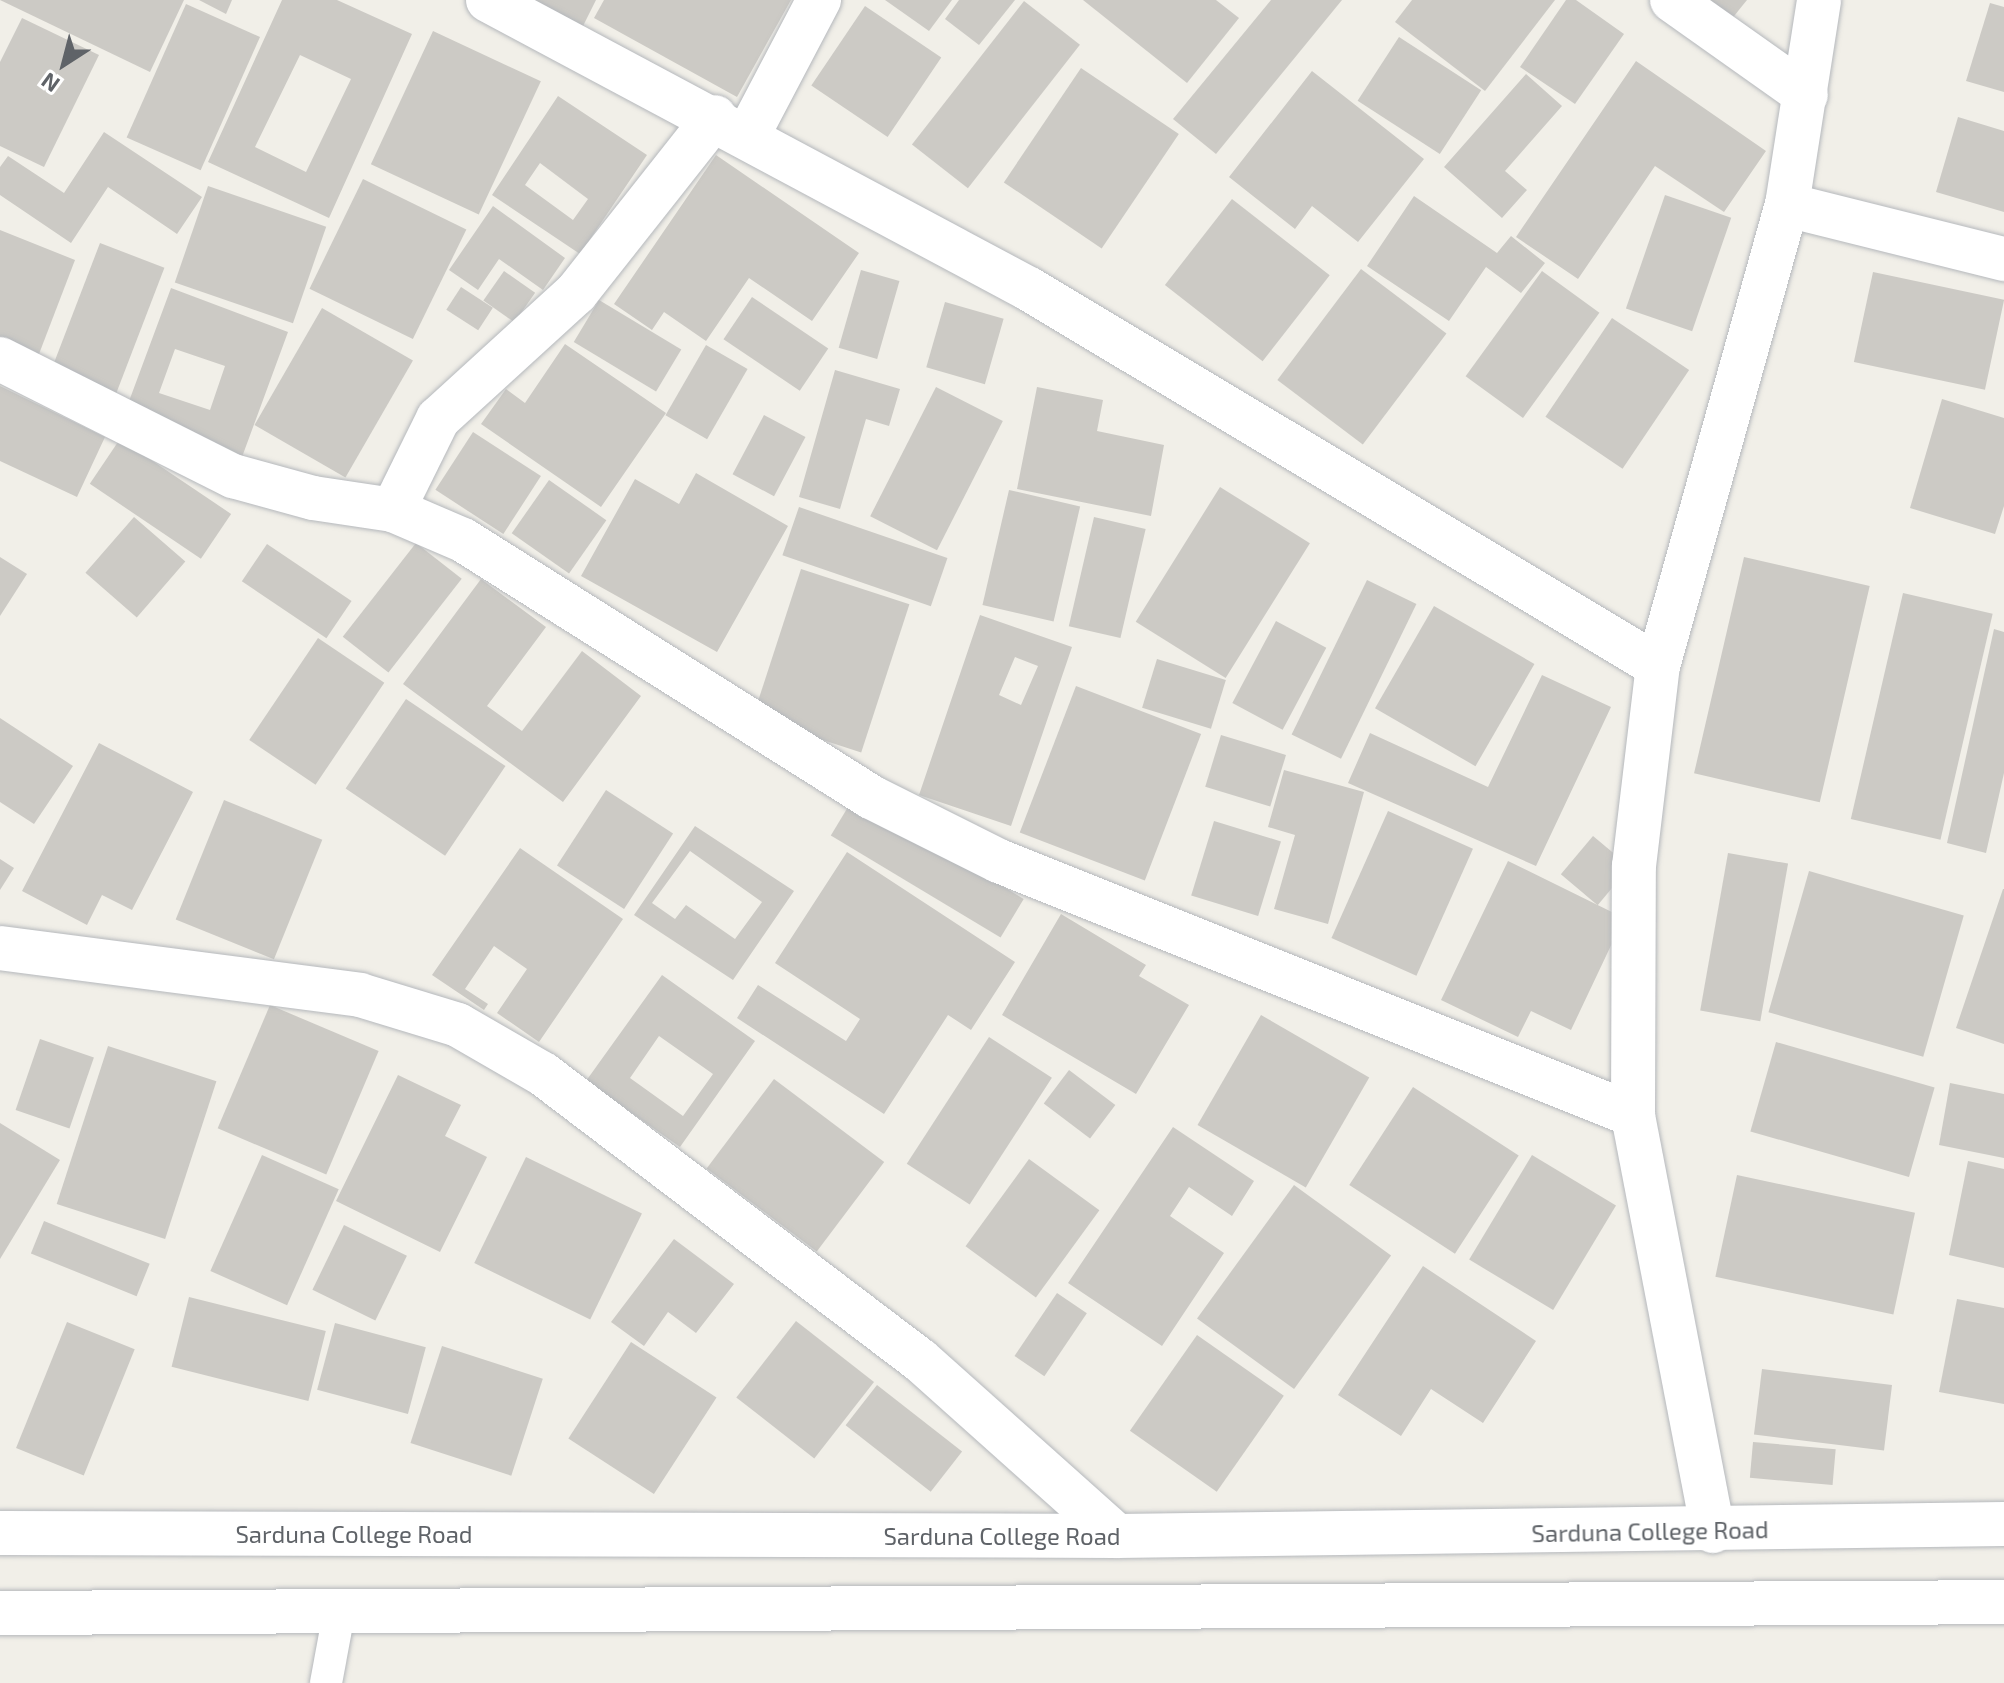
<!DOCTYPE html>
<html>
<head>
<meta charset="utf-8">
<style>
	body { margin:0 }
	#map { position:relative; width:2004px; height:1683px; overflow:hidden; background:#f1efe8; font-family:"Exo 2",sans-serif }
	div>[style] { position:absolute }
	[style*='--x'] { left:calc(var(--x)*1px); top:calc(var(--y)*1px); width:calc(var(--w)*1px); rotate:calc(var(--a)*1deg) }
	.building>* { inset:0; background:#cccac5; transform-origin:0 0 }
	.roads { filter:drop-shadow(0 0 2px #b5b8bc) drop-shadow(0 0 2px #b5b8bc) }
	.service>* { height:32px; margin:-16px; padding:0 16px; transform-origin:16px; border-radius:16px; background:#fff }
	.minor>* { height:44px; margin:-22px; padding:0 22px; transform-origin:22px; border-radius:22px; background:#fff }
	.tertiary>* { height:44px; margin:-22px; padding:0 22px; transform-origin:22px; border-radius:22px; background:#fff }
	span { translate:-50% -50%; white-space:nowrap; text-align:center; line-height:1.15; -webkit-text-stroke:8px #fff; paint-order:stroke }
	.street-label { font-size:24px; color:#5f6368 }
	.north { position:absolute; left:24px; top:24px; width:80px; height:80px; -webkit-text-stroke:6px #fff; paint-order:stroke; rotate:216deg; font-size:22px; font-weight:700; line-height:32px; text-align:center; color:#5f6368 }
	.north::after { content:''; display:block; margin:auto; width:28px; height:36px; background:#5f6368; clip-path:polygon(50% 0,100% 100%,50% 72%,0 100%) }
</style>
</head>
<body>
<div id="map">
	<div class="building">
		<div style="clip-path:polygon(0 0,184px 0,150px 72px)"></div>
		<div style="clip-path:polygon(199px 0,232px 0,226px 14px)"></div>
		<div style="clip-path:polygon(evenodd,282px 0,337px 0,412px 34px,329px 218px,208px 162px,282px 0,300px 55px,351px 79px,306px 172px,255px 147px,300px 55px)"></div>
		<div style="clip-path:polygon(502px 0,596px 0,577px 38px)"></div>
		<div style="clip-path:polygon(604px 0,791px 0,737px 97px,594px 18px)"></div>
		<div style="clip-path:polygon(885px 0,952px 0,929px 31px)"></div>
		<div style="clip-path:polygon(959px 0,1015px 0,979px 45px,945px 19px)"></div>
		<div style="clip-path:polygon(1083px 0,1216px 0,1239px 18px,1187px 83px)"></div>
		<div style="clip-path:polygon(1271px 0,1342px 0,1216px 154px,1173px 119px)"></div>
		<div style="clip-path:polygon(1412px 0,1555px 0,1485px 91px,1395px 22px)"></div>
		<div style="clip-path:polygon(1566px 0,1576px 0,1624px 34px,1575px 104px,1520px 67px)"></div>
		<div style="clip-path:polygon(1703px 0,1747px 0,1730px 21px)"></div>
		<div style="left:1024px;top:1px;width:71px;height:182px;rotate:38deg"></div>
		<div style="clip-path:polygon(1990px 3px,2004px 7px,2004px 92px,1966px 81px)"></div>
		<div style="left:186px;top:4px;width:81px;height:146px;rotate:24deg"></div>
		<div style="left:865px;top:6px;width:92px;height:96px;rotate:34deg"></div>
		<div style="clip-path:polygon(22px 18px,99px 55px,44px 167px,0 146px,0 62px)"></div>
		<div style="left:433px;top:31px;width:119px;height:147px;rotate:25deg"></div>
		<div style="left:1399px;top:37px;width:98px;height:76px;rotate:33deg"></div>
		<div style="clip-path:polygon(1636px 61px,1766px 151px,1724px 212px,1655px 166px,1578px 279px,1516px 237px)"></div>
		<div style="left:1081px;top:68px;width:118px;height:138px;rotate:34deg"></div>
		<div style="clip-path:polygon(1312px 71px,1424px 159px,1358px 242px,1312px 206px,1295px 229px,1229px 177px)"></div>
		<div style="clip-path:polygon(1526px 74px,1562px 106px,1505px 171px,1527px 190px,1502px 218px,1444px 167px)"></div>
		<div style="clip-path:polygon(evenodd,558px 96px,647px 155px,580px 254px,492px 195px,558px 96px,540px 163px,588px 199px,573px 220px,525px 185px,540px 163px)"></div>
		<div style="clip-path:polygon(1958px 117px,2004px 131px,2004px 212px,1936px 192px)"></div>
		<div style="clip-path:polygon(104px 132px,202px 197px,177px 234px,108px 187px,71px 243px,0 195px,0 167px,8px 156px,64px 193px)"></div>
		<div style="clip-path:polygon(716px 155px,859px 253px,812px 321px,749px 278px,706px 341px,664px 312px,652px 330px,614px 304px)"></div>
		<div style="left:363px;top:179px;width:115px;height:122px;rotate:26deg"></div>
		<div style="left:208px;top:186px;width:125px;height:102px;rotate:19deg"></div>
		<div style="left:1665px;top:195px;width:70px;height:120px;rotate:19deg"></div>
		<div style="clip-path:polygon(1414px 196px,1497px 253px,1511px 236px,1545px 263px,1521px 293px,1486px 267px,1449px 321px,1367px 266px)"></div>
		<div style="left:1232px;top:199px;width:124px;height:109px;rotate:38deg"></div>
		<div style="clip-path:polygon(493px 206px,565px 258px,543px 290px,499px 259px,478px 290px,449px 270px)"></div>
		<div style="clip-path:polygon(0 230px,75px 260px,34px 367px,0 354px)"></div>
		<div style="left:100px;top:243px;width:69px;height:136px;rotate:21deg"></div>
		<div style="left:1361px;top:269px;width:107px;height:139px;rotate:37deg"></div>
		<div style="left:861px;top:270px;width:40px;height:81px;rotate:16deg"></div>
		<div style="left:504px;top:271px;width:38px;height:36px;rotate:35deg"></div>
		<div style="left:1542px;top:271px;width:71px;height:130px;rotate:36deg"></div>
		<div style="left:1873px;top:272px;width:134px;height:92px;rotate:12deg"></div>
		<div style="left:461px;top:287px;width:38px;height:27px;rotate:33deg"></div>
		<div style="clip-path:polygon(evenodd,171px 288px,288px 332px,242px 457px,125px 412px,171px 288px,175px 349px,225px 366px,210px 410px,159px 393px,175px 349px)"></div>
		<div style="left:752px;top:297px;width:92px;height:51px;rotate:34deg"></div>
		<div style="left:599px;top:300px;width:96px;height:49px;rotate:31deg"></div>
		<div style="left:945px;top:302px;width:61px;height:68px;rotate:16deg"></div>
		<div style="left:322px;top:308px;width:105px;height:135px;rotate:30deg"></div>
		<div style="left:1612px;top:318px;width:93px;height:119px;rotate:34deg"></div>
		<div style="clip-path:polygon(565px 344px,666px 413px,601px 507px,481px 424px,506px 389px,525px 403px)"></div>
		<div style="left:706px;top:345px;width:48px;height:81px;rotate:30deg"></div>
		<div style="clip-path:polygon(835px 370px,900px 389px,889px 426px,866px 419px,840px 509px,799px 497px)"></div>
		<div style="clip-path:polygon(0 386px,105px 437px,77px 497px,0 461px)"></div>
		<div style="left:936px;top:387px;width:75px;height:145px;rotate:27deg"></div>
		<div style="clip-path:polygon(1037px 387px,1103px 400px,1097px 431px,1164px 445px,1151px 516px,1017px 489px)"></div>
		<div style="clip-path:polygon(1942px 399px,2004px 418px,2004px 506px,1995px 534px,1910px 508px)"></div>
		<div style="left:764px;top:415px;width:47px;height:67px;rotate:28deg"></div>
		<div style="left:473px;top:432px;width:81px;height:69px;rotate:33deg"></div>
		<div style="left:120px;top:439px;width:134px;height:54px;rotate:34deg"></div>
		<div style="clip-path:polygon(696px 473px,788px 526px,717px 652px,581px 576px,635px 479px,679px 504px)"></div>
		<div style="left:549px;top:480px;width:70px;height:65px;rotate:35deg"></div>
		<div style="left:1220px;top:487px;width:106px;height:159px;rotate:32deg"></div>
		<div style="left:1009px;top:490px;width:73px;height:118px;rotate:13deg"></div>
		<div style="left:799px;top:507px;width:157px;height:51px;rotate:19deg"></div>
		<div style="left:134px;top:517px;width:68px;height:74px;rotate:41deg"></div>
		<div style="left:1094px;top:517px;width:53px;height:112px;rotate:13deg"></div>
		<div style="left:416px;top:543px;width:58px;height:119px;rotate:38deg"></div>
		<div style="left:267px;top:544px;width:102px;height:45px;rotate:34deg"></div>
		<div style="clip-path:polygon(0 557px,27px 574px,0 616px)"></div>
		<div style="left:1744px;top:557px;width:129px;height:222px;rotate:13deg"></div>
		<div style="left:801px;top:569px;width:114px;height:156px;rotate:18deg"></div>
		<div style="clip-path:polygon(481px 579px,546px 627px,487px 706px,522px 731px,582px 651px,641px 696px,563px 802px,403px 684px)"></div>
		<div style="left:1367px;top:580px;width:55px;height:172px;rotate:26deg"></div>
		<div style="left:1903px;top:593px;width:92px;height:232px;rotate:13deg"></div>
		<div style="left:1434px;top:606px;width:116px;height:118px;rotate:30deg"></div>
		<div style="clip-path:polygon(evenodd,980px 615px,1072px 647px,1011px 826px,919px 795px,980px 615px,1015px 657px,1038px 666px,1021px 705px,999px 695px,1015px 657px)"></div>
		<div style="left:1276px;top:621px;width:57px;height:93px;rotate:28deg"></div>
		<div style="clip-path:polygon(1994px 629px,2004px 632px,2004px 773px,1986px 853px,1947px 843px)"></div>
		<div style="left:318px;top:638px;width:80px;height:123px;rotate:34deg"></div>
		<div style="left:1157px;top:659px;width:72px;height:51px;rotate:17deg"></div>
		<div style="clip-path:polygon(1542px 675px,1611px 707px,1536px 866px,1348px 783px,1370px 733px,1488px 787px)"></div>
		<div style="left:1076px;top:686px;width:134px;height:157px;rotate:21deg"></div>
		<div style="left:406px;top:699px;width:120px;height:108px;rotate:34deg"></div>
		<div style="clip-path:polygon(0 718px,73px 766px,34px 824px,0 802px)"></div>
		<div style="left:1221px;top:735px;width:68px;height:54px;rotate:17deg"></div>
		<div style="clip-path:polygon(99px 743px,193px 792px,132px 910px,102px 895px,87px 925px,22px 891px)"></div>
		<div style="clip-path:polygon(1284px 770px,1364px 792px,1328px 924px,1274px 909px,1295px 835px,1268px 827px)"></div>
		<div style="left:606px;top:790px;width:80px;height:90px;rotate:33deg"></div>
		<div style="left:854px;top:797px;width:198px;height:45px;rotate:31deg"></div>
		<div style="left:224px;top:800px;width:106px;height:129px;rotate:22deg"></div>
		<div style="left:1388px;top:811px;width:93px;height:139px;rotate:24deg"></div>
		<div style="left:1214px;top:821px;width:70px;height:78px;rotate:17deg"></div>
		<div style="clip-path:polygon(evenodd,695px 826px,794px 891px,733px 980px,634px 915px,695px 826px,690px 851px,762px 902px,735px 939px,686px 905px,675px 919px,652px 903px,690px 851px)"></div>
		<div style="left:1593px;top:836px;width:48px;height:50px;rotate:40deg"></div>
		<div style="clip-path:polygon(520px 848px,623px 919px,539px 1042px,497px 1013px,527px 969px,494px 946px,465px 989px,488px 1004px,484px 1010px,432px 975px)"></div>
		<div style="clip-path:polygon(847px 852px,1015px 962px,971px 1030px,948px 1015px,884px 1114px,737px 1018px,758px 985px,846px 1041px,860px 1019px,775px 963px)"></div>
		<div style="left:1728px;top:853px;width:61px;height:160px;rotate:10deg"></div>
		<div style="clip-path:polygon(0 859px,14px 868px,0 890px)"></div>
		<div style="clip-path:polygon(1508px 861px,1624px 918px,1571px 1030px,1531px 1011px,1518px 1037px,1441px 1000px)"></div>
		<div style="left:1809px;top:871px;width:161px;height:147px;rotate:16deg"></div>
		<div style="clip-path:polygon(2003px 889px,2004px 889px,2004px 1044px,1956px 1028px)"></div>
		<div style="clip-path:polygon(1061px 914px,1146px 965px,1139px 976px,1189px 1005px,1136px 1094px,1002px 1015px)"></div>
		<div style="clip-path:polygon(evenodd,662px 975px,755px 1041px,680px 1147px,586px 1081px,662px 975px,659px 1036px,713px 1074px,683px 1116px,630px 1078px,659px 1036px)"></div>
		<div style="left:270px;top:1005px;width:118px;height:134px;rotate:23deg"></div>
		<div style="left:1261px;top:1015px;width:125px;height:127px;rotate:30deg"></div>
		<div style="left:989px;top:1037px;width:75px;height:151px;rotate:33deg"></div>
		<div style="left:40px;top:1039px;width:57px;height:75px;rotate:19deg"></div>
		<div style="left:1776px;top:1042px;width:165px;height:93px;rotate:16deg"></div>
		<div style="left:108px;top:1046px;width:114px;height:166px;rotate:18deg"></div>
		<div style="left:1069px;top:1070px;width:58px;height:42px;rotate:37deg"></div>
		<div style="clip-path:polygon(398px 1075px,461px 1105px,445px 1136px,487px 1157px,440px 1252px,336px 1201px)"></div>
		<div style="left:774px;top:1079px;width:138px;height:112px;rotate:37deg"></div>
		<div style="clip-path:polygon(1950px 1083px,2004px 1094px,2004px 1158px,1939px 1145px)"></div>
		<div style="left:1413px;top:1087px;width:126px;height:117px;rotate:33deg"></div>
		<div style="clip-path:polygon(0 1123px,60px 1160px,0 1259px)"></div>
		<div style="clip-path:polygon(1173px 1127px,1254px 1181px,1232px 1216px,1189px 1187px,1170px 1216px,1224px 1253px,1162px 1346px,1068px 1283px)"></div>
		<div style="left:262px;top:1155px;width:84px;height:127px;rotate:24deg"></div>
		<div style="left:1532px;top:1155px;width:98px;height:122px;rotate:31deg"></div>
		<div style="left:526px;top:1157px;width:129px;height:118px;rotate:26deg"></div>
		<div style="left:1029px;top:1159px;width:87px;height:108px;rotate:36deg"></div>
		<div style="clip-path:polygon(1968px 1161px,2004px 1169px,2004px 1268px,1949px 1255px)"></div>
		<div style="left:1737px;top:1175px;width:182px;height:104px;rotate:12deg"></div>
		<div style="left:1294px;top:1185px;width:120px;height:165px;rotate:36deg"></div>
		<div style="left:44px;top:1221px;width:114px;height:35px;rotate:22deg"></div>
		<div style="left:344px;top:1225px;width:70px;height:72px;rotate:26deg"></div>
		<div style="clip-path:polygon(674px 1239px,734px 1284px,696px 1333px,668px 1312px,644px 1346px,611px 1322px)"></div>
		<div style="clip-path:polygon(1423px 1266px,1536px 1341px,1483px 1423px,1431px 1389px,1401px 1436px,1338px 1395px)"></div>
		<div style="left:1057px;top:1293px;width:36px;height:76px;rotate:34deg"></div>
		<div style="left:189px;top:1297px;width:141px;height:72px;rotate:14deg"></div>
		<div style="clip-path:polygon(1957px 1299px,2004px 1308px,2004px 1404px,1939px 1392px)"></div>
		<div style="left:796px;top:1321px;width:99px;height:97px;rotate:38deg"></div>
		<div style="left:67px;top:1322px;width:73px;height:136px;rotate:22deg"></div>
		<div style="left:335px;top:1323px;width:94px;height:69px;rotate:15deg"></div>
		<div style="left:1197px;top:1335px;width:106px;height:117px;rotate:35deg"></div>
		<div style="left:631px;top:1342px;width:102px;height:115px;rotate:33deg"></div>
		<div style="left:442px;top:1346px;width:106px;height:102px;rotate:18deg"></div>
		<div style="left:1762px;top:1369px;width:131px;height:66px;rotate:7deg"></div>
		<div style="left:877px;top:1385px;width:108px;height:51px;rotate:38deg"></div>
		<div style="left:1753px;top:1442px;width:83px;height:36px;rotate:5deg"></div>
	</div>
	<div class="roads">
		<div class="service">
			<div style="--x:326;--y:1683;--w:71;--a:-79.5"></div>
		</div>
		<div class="minor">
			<div style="--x:488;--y:0;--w:613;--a:28.11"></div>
			<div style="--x:1029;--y:289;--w:733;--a:30.94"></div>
			<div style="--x:1672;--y:0;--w:164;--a:35.3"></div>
			<div style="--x:748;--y:135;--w:153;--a:-62.3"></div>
			<div style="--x:1787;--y:205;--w:224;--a:14"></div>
			<div style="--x:0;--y:359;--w:261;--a:26.7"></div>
			<div style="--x:233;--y:476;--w:83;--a:15.4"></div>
			<div style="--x:313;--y:498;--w:81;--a:8.5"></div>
			<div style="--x:393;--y:510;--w:76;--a:23.2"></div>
			<div style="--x:463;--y:540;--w:482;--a:32.2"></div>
			<div style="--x:871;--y:797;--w:143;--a:26.6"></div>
			<div style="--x:999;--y:861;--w:683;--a:21.83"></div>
			<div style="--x:393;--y:510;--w:102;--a:-63.7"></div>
			<div style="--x:438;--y:419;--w:187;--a:-42.4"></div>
			<div style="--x:576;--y:293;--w:224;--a:-51.7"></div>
			<div style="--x:0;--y:948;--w:363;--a:7.4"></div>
			<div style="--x:360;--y:995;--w:102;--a:17"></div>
			<div style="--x:458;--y:1025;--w:98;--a:30"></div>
			<div style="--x:543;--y:1074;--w:473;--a:37.2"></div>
			<div style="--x:920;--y:1360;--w:264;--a:41.8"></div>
			<div style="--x:1713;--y:1531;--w:424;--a:-100.9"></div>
			<div style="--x:1633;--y:1115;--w:249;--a:-89.8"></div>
			<div style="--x:1634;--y:866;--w:201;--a:-83.2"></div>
			<div style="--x:1658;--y:666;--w:479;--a:-74.4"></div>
			<div style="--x:1787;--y:205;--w:207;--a:-81.1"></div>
		</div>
		<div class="tertiary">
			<div style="--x:0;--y:1533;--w:1117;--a:0.15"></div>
			<div style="--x:1117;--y:1536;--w:887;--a:-0.78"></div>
			<div style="--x:0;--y:1613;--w:2004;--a:-0.31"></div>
		</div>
	</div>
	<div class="street-label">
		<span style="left:1650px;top:1531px;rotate:-1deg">Sarduna College Road</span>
		<span style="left:354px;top:1534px">Sarduna College Road</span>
		<span style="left:1002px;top:1536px">Sarduna College Road</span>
	</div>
	<div class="north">N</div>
</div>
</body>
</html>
